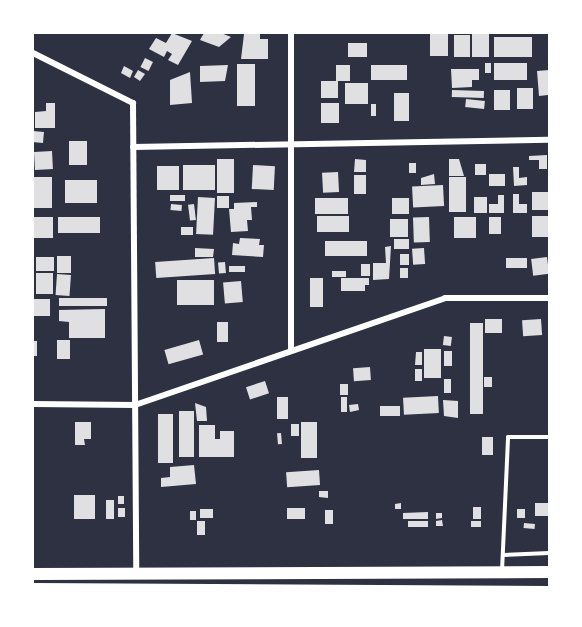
<!DOCTYPE html>
<html>
<head>
<meta charset="utf-8">
<style>
	body { margin:0 }
	#map { position:relative; width:582px; height:627px; overflow:hidden; background:#2d3142; font-family:"Source Sans 3",sans-serif }
	div>[style] { position:absolute }
	[style*='--x'] { left:calc(var(--x)*1px); top:calc(var(--y)*1px); width:calc(var(--w)*1px); rotate:calc(var(--a)*1deg) }
	.building>* { inset:0; background:#e0e0e3; transform-origin:0 0 }
	.service>* { height:4px; margin:-2px; padding:0 2px; transform-origin:2px; border-radius:2px; background:#fff }
	.minor>* { height:6px; margin:-3px; padding:0 3px; transform-origin:3px; border-radius:3px; background:#fff }
	.trunk>* { height:12px; margin:-6px; padding:0 6px; transform-origin:6px; border-radius:6px; background:#fff }
	span { translate:-50% -50%; white-space:nowrap; text-align:center; line-height:1.15; -webkit-text-stroke:5px #fff; paint-order:stroke }
	.frame { position:absolute; inset:0; border:34px solid #fff; pointer-events:none }
</style>
</head>
<body>
<div id="map">
	<div class="building">
		<div style="clip-path:polygon(172px 33px,192px 41px,178px 65px,168px 60px,172px 54px,167px 51px,164px 57px,149px 49px,156px 38px,166px 43px)"></div>
		<div style="clip-path:polygon(204px 33px,221px 33px,231px 37px,219px 47px,200px 40px)"></div>
		<div style="clip-path:polygon(260px 33px,260px 39px,268px 39px,268px 59px,241px 59px,244px 34px)"></div>
		<div style="left:430px;top:33px;width:18px;height:23px"></div>
		<div style="left:472px;top:33px;width:17px;height:24px"></div>
		<div style="left:454px;top:35px;width:16px;height:22px"></div>
		<div style="left:494px;top:37px;width:38px;height:20px"></div>
		<div style="left:348px;top:43px;width:19px;height:14px"></div>
		<div style="left:145px;top:58px;width:9px;height:10px;rotate:27deg"></div>
		<div style="left:485px;top:63px;width:6px;height:10px"></div>
		<div style="left:494px;top:63px;width:33px;height:17px"></div>
		<div style="left:237px;top:64px;width:18px;height:42px"></div>
		<div style="clip-path:polygon(228px 65px,225px 81px,200px 82px,200px 66px)"></div>
		<div style="left:336px;top:65px;width:14px;height:16px"></div>
		<div style="left:371px;top:65px;width:36px;height:15px"></div>
		<div style="clip-path:polygon(124px 66px,133px 71px,130px 78px,121px 73px)"></div>
		<div style="clip-path:polygon(451px 69px,479px 69px,479px 80px,472px 80px,472px 87px,452px 88px)"></div>
		<div style="clip-path:polygon(138px 70px,145px 74px,140px 81px,134px 77px)"></div>
		<div style="clip-path:polygon(549px 70px,548px 95px,539px 96px,537px 71px)"></div>
		<div style="clip-path:polygon(190px 72px,192px 103px,170px 105px,170px 80px)"></div>
		<div style="left:321px;top:81px;width:17px;height:17px"></div>
		<div style="left:345px;top:83px;width:23px;height:21px"></div>
		<div style="left:517px;top:88px;width:16px;height:21px"></div>
		<div style="left:452px;top:90px;width:32px;height:7px;rotate:2deg"></div>
		<div style="left:494px;top:90px;width:16px;height:20px"></div>
		<div style="left:394px;top:93px;width:15px;height:28px"></div>
		<div style="left:466px;top:99px;width:19px;height:8px;rotate:6deg"></div>
		<div style="clip-path:polygon(46px 103px,55px 103px,55px 128px,35px 128px,35px 112px,46px 111px)"></div>
		<div style="left:321px;top:103px;width:18px;height:20px"></div>
		<div style="left:371px;top:104px;width:5px;height:12px"></div>
		<div style="left:33px;top:131px;width:11px;height:11px;rotate:5deg"></div>
		<div style="left:69px;top:141px;width:18px;height:24px"></div>
		<div style="left:52px;top:151px;width:18px;height:18px;rotate:87deg"></div>
		<div style="clip-path:polygon(547px 155px,547px 169px,539px 169px,539px 160px,529px 160px,529px 156px)"></div>
		<div style="left:217px;top:159px;width:17px;height:34px"></div>
		<div style="clip-path:polygon(355px 159px,366px 160px,366px 172px,354px 172px)"></div>
		<div style="clip-path:polygon(449px 159px,459px 159px,464px 176px,449px 176px)"></div>
		<div style="left:409px;top:163px;width:7px;height:10px"></div>
		<div style="left:475px;top:164px;width:11px;height:11px"></div>
		<div style="left:215px;top:165px;width:25px;height:32px;rotate:90deg"></div>
		<div style="left:253px;top:165px;width:22px;height:24px;rotate:3deg"></div>
		<div style="left:157px;top:166px;width:22px;height:24px"></div>
		<div style="clip-path:polygon(513px 167px,519px 167px,519px 178px,527px 177px,527px 185px,514px 186px)"></div>
		<div style="left:338px;top:172px;width:20px;height:16px;rotate:87deg"></div>
		<div style="clip-path:polygon(434px 174px,435px 184px,421px 185px,421px 178px)"></div>
		<div style="left:489px;top:174px;width:16px;height:12px"></div>
		<div style="left:354px;top:175px;width:12px;height:19px"></div>
		<div style="left:33px;top:177px;width:19px;height:31px"></div>
		<div style="left:449px;top:177px;width:17px;height:35px"></div>
		<div style="left:65px;top:180px;width:32px;height:23px"></div>
		<div style="left:443px;top:185px;width:21px;height:31px;rotate:87deg"></div>
		<div style="left:549px;top:192px;width:18px;height:17px;rotate:90deg"></div>
		<div style="clip-path:polygon(513px 194px,519px 194px,519px 204px,527px 204px,527px 213px,513px 213px)"></div>
		<div style="left:185px;top:195px;width:6px;height:15px;rotate:90deg"></div>
		<div style="clip-path:polygon(498px 195px,504px 195px,504px 213px,489px 213px,489px 204px,498px 204px)"></div>
		<div style="left:217px;top:196px;width:12px;height:12px"></div>
		<div style="left:198px;top:197px;width:17px;height:37px;rotate:3deg"></div>
		<div style="left:474px;top:197px;width:13px;height:16px"></div>
		<div style="left:348px;top:198px;width:16px;height:33px;rotate:90deg"></div>
		<div style="left:392px;top:198px;width:17px;height:16px"></div>
		<div style="clip-path:polygon(257px 202px,257px 207px,251px 207px,252px 220px,247px 220px,248px 231px,231px 232px,229px 209px,234px 209px,234px 203px)"></div>
		<div style="left:171px;top:204px;width:11px;height:6px;rotate:5deg"></div>
		<div style="left:194px;top:204px;width:16px;height:6px;rotate:83deg"></div>
		<div style="left:349px;top:216px;width:16px;height:32px;rotate:90deg"></div>
		<div style="left:532px;top:216px;width:17px;height:21px"></div>
		<div style="left:33px;top:217px;width:20px;height:21px"></div>
		<div style="left:58px;top:217px;width:42px;height:16px"></div>
		<div style="left:429px;top:217px;width:25px;height:16px;rotate:88deg"></div>
		<div style="left:476px;top:217px;width:21px;height:22px;rotate:90deg"></div>
		<div style="left:489px;top:217px;width:12px;height:17px"></div>
		<div style="left:390px;top:219px;width:18px;height:18px"></div>
		<div style="left:181px;top:227px;width:12px;height:8px"></div>
		<div style="clip-path:polygon(240px 238px,260px 239px,259px 245px,264px 245px,263px 257px,232px 255px,233px 243px,239px 244px)"></div>
		<div style="left:394px;top:239px;width:15px;height:10px"></div>
		<div style="left:325px;top:241px;width:42px;height:15px"></div>
		<div style="clip-path:polygon(391px 246px,389px 279px,373px 280px,373px 263px,386px 263px,385px 247px)"></div>
		<div style="clip-path:polygon(195px 248px,214px 249px,213px 257px,195px 257px)"></div>
		<div style="left:424px;top:248px;width:16px;height:12px;rotate:86deg"></div>
		<div style="left:400px;top:254px;width:9px;height:11px"></div>
		<div style="left:57px;top:256px;width:14px;height:17px"></div>
		<div style="left:36px;top:257px;width:18px;height:14px"></div>
		<div style="left:547px;top:257px;width:17px;height:16px;rotate:83deg"></div>
		<div style="left:214px;top:258px;width:16px;height:59px;rotate:86deg"></div>
		<div style="left:506px;top:258px;width:21px;height:10px"></div>
		<div style="left:225px;top:262px;width:11px;height:7px;rotate:85deg"></div>
		<div style="left:361px;top:264px;width:9px;height:12px"></div>
		<div style="left:245px;top:266px;width:6px;height:16px;rotate:90deg"></div>
		<div style="left:400px;top:268px;width:8px;height:10px"></div>
		<div style="left:332px;top:271px;width:14px;height:6px"></div>
		<div style="left:53px;top:273px;width:21px;height:17px;rotate:90deg"></div>
		<div style="left:57px;top:274px;width:14px;height:21px;rotate:4deg"></div>
		<div style="left:310px;top:278px;width:13px;height:29px"></div>
		<div style="clip-path:polygon(341px 278px,369px 278px,369px 285px,365px 285px,365px 291px,341px 291px)"></div>
		<div style="left:214px;top:280px;width:25px;height:37px;rotate:90deg"></div>
		<div style="left:241px;top:281px;width:21px;height:18px;rotate:85deg"></div>
		<div style="left:59px;top:298px;width:48px;height:8px"></div>
		<div style="left:33px;top:299px;width:17px;height:17px"></div>
		<div style="clip-path:polygon(105px 309px,105px 338px,69px 338px,69px 322px,59px 321px,59px 310px)"></div>
		<div style="left:502px;top:319px;width:14px;height:17px;rotate:90deg"></div>
		<div style="left:541px;top:319px;width:16px;height:19px;rotate:86deg"></div>
		<div style="left:217px;top:322px;width:11px;height:20px"></div>
		<div style="left:470px;top:323px;width:13px;height:91px"></div>
		<div style="left:444px;top:336px;width:8px;height:9px;rotate:7deg"></div>
		<div style="left:57px;top:340px;width:13px;height:19px"></div>
		<div style="left:199px;top:340px;width:15px;height:36px;rotate:74deg"></div>
		<div style="left:33px;top:341px;width:4px;height:15px"></div>
		<div style="left:424px;top:349px;width:17px;height:29px"></div>
		<div style="left:444px;top:351px;width:8px;height:15px"></div>
		<div style="clip-path:polygon(416px 352px,422px 352px,422px 365px,415px 365px)"></div>
		<div style="left:370px;top:367px;width:13px;height:17px;rotate:86deg"></div>
		<div style="left:415px;top:369px;width:7px;height:12px"></div>
		<div style="left:484px;top:377px;width:8px;height:10px"></div>
		<div style="left:451px;top:379px;width:14px;height:7px;rotate:90deg"></div>
		<div style="left:265px;top:381px;width:13px;height:20px;rotate:72deg"></div>
		<div style="left:340px;top:384px;width:8px;height:11px"></div>
		<div style="left:438px;top:396px;width:17px;height:35px;rotate:87deg"></div>
		<div style="left:277px;top:397px;width:11px;height:22px"></div>
		<div style="left:347px;top:397px;width:15px;height:6px;rotate:90deg"></div>
		<div style="clip-path:polygon(443px 400px,458px 401px,458px 418px,444px 416px)"></div>
		<div style="clip-path:polygon(195px 403px,206px 407px,207px 421px,197px 421px)"></div>
		<div style="clip-path:polygon(358px 404px,359px 410px,350px 412px,349px 405px)"></div>
		<div style="left:380px;top:406px;width:20px;height:10px"></div>
		<div style="left:179px;top:411px;width:15px;height:46px"></div>
		<div style="left:158px;top:414px;width:15px;height:49px"></div>
		<div style="clip-path:polygon(75px 422px,91px 422px,91px 439px,84px 439px,85px 445px,75px 445px)"></div>
		<div style="left:301px;top:422px;width:16px;height:36px"></div>
		<div style="left:291px;top:424px;width:8px;height:12px"></div>
		<div style="clip-path:polygon(199px 425px,215px 425px,215px 439px,220px 439px,220px 431px,234px 431px,234px 457px,199px 457px)"></div>
		<div style="left:281px;top:433px;width:11px;height:4px;rotate:85deg"></div>
		<div style="left:482px;top:437px;width:11px;height:18px"></div>
		<div style="clip-path:polygon(194px 465px,196px 484px,161px 487px,161px 478px,170px 477px,170px 467px)"></div>
		<div style="left:319px;top:470px;width:15px;height:33px;rotate:86deg"></div>
		<div style="clip-path:polygon(319px 491px,328px 491px,328px 498px,319px 497px)"></div>
		<div style="left:74px;top:495px;width:21px;height:24px"></div>
		<div style="left:118px;top:496px;width:6px;height:8px"></div>
		<div style="left:106px;top:500px;width:8px;height:19px"></div>
		<div style="clip-path:polygon(401px 503px,401px 509px,395px 509px,395px 504px)"></div>
		<div style="left:535px;top:503px;width:13px;height:13px"></div>
		<div style="left:473px;top:507px;width:8px;height:12px"></div>
		<div style="left:118px;top:508px;width:7px;height:9px"></div>
		<div style="left:287px;top:508px;width:18px;height:11px"></div>
		<div style="left:213px;top:509px;width:9px;height:13px;rotate:90deg"></div>
		<div style="left:517px;top:509px;width:8px;height:9px"></div>
		<div style="left:325px;top:510px;width:8px;height:14px"></div>
		<div style="left:190px;top:511px;width:6px;height:9px"></div>
		<div style="clip-path:polygon(428px 512px,428px 519px,403px 519px,403px 513px)"></div>
		<div style="clip-path:polygon(436px 513px,442px 513px,442px 518px,436px 519px)"></div>
		<div style="clip-path:polygon(442px 520px,443px 526px,436px 526px,436px 521px)"></div>
		<div style="left:197px;top:521px;width:8px;height:14px"></div>
		<div style="left:408px;top:521px;width:20px;height:6px"></div>
		<div style="left:471px;top:521px;width:10px;height:6px"></div>
		<div style="left:524px;top:523px;width:11px;height:5px;rotate:5deg"></div>
	</div>
	<div class="service">
		<div style="--x:503;--y:555;--w:46;--a:-2.5"></div>
		<div style="--x:502;--y:571;--w:134;--a:-87.4"></div>
		<div style="--x:508;--y:437;--w:41;--a:0"></div>
	</div>
	<div class="minor">
		<div style="--x:291;--y:33;--w:317;--a:90"></div>
		<div style="--x:33;--y:53;--w:112;--a:26.6"></div>
		<div style="--x:133;--y:103;--w:470;--a:89.6"></div>
		<div style="--x:133;--y:147;--w:416;--a:-1"></div>
		<div style="--x:33;--y:404;--w:102;--a:0.6"></div>
		<div style="--x:135;--y:405;--w:328;--a:-19"></div>
		<div style="--x:445;--y:298;--w:104;--a:0"></div>
	</div>
	<div class="trunk">
		<div style="--x:33;--y:574;--w:516;--a:-0.22"></div>
		<div style="--x:33;--y:589;--w:516;--a:0.33"></div>
	</div>
	<div class="frame"></div>
</div>
</body>
</html>
